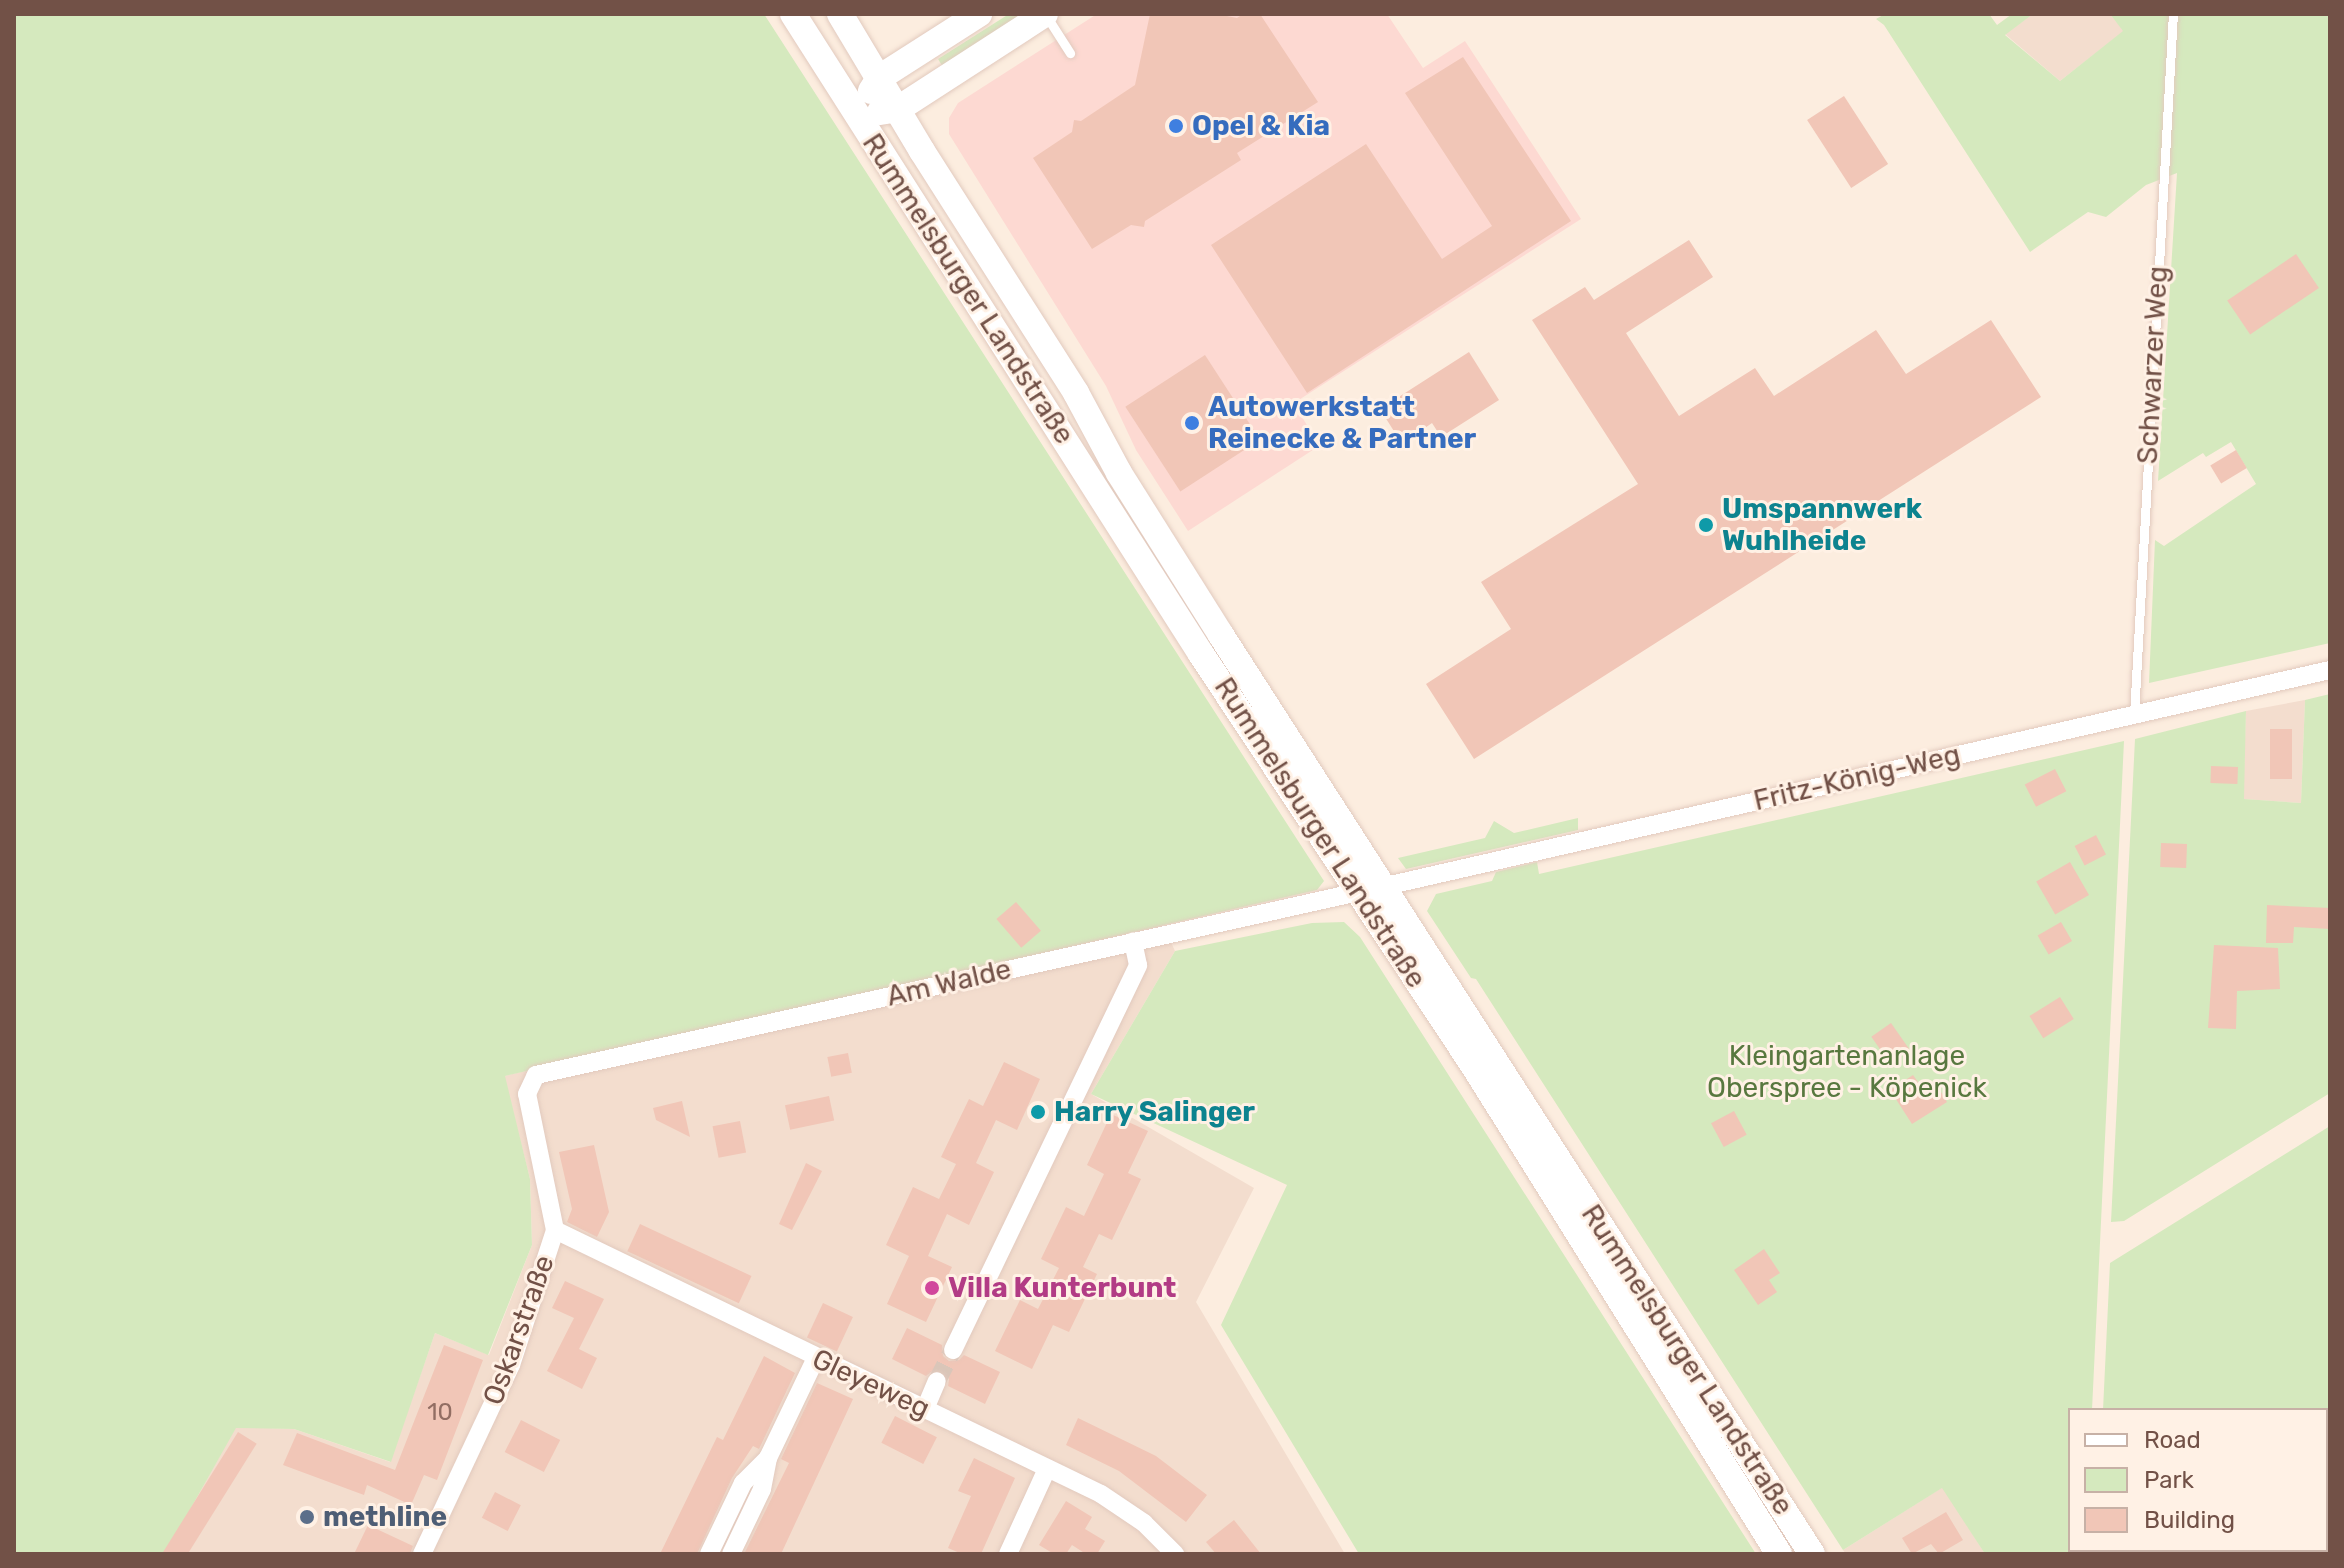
<!DOCTYPE html>
<html>
<head>
<meta charset="utf-8">
<style>
	body { margin:0 }
	#map { position:relative; width:2344px; height:1568px; overflow:hidden; background:#fceddf; font-family:Rubik,sans-serif }
	div>[style] { position:absolute }
	[style*='--x'] { left:calc(var(--x)*1px); top:calc(var(--y)*1px); width:calc(var(--w)*1px); rotate:calc(var(--a)*1deg) }
	.residential>* { inset:0; background:#f3ddce; transform-origin:0 0 }
	.commercial>* { inset:0; background:#fdd9d2 }
	.green>* { inset:0; background:#d5e9be }
	.building>* { inset:0; background:#f1c6b7; transform-origin:0 0 }
	.street-tunnel>* { height:18px; margin-top:-9px; transform-origin:0; background:repeating-linear-gradient(90deg,#dac6b9 0 18px,transparent 0 27px) }
	.roads { filter:drop-shadow(0 0 2px #e2cabe) drop-shadow(0 0 2px #e2cabe) }
	.lane>* { height:9px; margin:-4.5px; padding:0 4.5px; transform-origin:4.5px; border-radius:4.5px; background:#fff }
	.street>* { height:18px; margin:-9px; padding:0 9px; transform-origin:9px; border-radius:9px; background:#fff }
	.secondary>* { height:26px; margin:-13px; padding:0 13px; transform-origin:13px; border-radius:13px; background:#fff }
	.dots>* { width:22px; height:22px; translate:-50% -50%; box-sizing:border-box; border:4px solid #fff1e5; border-radius:50% }
	span { translate:-50% -50%; white-space:nowrap; text-align:center; line-height:1.15; -webkit-text-stroke:6px #fff1e5; paint-order:stroke }
	.number-label { font-size:24px; color:#926e63 }
	.number-label span { -webkit-text-stroke-width:0 }
	.shop-label { font-size:28px; color:#366cbe; font-weight:700 }
	.left { translate:0 -50%; text-align:left }
	.street-label { font-size:28px; color:#725147 }
	.culture-label { font-size:28px; color:#0d838f; font-weight:700 }
	.park-label { font-size:28px; color:#58783f }
	.hotel-label { font-size:28px; color:#b23c85; font-weight:700 }
	.service-label { font-size:28px; color:#4e5e75; font-weight:700 }
	.frame { position:absolute; inset:0; border:16px solid #725147; pointer-events:none }
	.legend { position:absolute; left:2068px; top:1408px; width:260px; height:144px; box-sizing:border-box; background:#fff1e5; border:2px solid #c7b1a6; margin:0; padding:10px 14px; list-style:none; font-size:24px; color:#725147 }
	.legend li { display:flex; align-items:center; gap:16px; height:40px }
	.legend b { width:40px; border:2px solid #c7b1a6 }
</style>
</head>
<body>
<div id="map">
	<div class="residential">
		<div style="clip-path:polygon(2033px 14px,2110px 14px,2124px 31px,2060px 81px,2005px 34px)"></div>
		<div style="clip-path:polygon(2305px 700px,2301px 803px,2243px 799px,2246px 711px)"></div>
		<div style="clip-path:polygon(1163px 925px,1175px 951px,1091px 1094px,1254px 1188px,1196px 1302px,1345px 1554px,165px 1554px,236px 1427px,294px 1429px,390px 1462px,435px 1333px,489px 1355px,532px 1245px,530px 1179px,504px 1076px)"></div>
		<div style="left:2326px;top:1419px;width:4px;height:101px"></div>
		<div style="clip-path:polygon(1943px 1487px,1985px 1554px,1846px 1554px,1843px 1550px)"></div>
	</div>
	<div class="commercial">
		<div style="clip-path:polygon(1097px 14px,1387px 14px,1423px 68px,1465px 41px,1581px 219px,1294px 403px,1319px 446px,1188px 531px,1136px 450px,1106px 386px,949px 134px,949px 118px,958px 103px)"></div>
	</div>
	<div class="green">
		<div style="clip-path:polygon(14px 14px,764px 14px,1324px 881px,1317px 890px,505px 1076px,530px 1179px,532px 1245px,488px 1355px,435px 1333px,391px 1462px,294px 1429px,236px 1428px,165px 1554px,14px 1554px)"></div>
		<div style="clip-path:polygon(1009px 14px,1027px 14px,943px 67px,938px 59px)"></div>
		<div style="clip-path:polygon(1885px 14px,1989px 14px,1997px 25px,2012px 14px,2033px 14px,2005px 35px,2060px 81px,2123px 31px,2110px 14px,2330px 14px,2330px 643px,2149px 683px,2155px 540px,2164px 546px,2256px 484px,2231px 442px,2206px 457px,2203px 453px,2158px 481px,2177px 173px,2146px 185px,2106px 217px,2088px 212px,2030px 252px,1884px 25px,1876px 19px)"></div>
		<div style="clip-path:polygon(2330px 694px,2330px 1093px,2124px 1221px,2111px 1222px,2135px 739px,2246px 711px,2244px 799px,2301px 803px,2305px 700px)"></div>
		<div style="clip-path:polygon(2124px 741px,2092px 1410px,2070px 1410px,2070px 1550px,2085px 1550px,2085px 1554px,1985px 1554px,1942px 1488px,1843px 1550px,1476px 979px,1471px 978px,1427px 911px,1436px 894px,1492px 881px,1496px 872px,1537px 862px,1539px 874px)"></div>
		<div style="clip-path:polygon(1578px 818px,1578px 830px,1406px 869px,1398px 858px,1485px 838px,1494px 821px,1514px 833px)"></div>
		<div style="clip-path:polygon(1344px 922px,1360px 937px,1756px 1554px,1359px 1554px,1221px 1325px,1287px 1185px,1091px 1094px,1175px 951px,1312px 923px)"></div>
		<div style="clip-path:polygon(2330px 1126px,2330px 1419px,2326px 1419px,2326px 1410px,2103px 1410px,2110px 1263px)"></div>
		<div style="clip-path:polygon(2330px 1519px,2330px 1554px,2096px 1554px,2096px 1550px,2326px 1550px,2326px 1520px)"></div>
	</div>
	<div class="building">
		<div style="clip-path:polygon(1150px 14px,1217px 14px,1237px 18px,1243px 14px,1260px 14px,1318px 102px,1237px 153px,1241px 160px,1145px 221px,1144px 227px,1131px 225px,1092px 249px,1033px 158px,1072px 132px,1074px 120px,1081px 121px,1135px 85px)"></div>
		<div style="clip-path:polygon(1463px 57px,1571px 221px,1307px 393px,1211px 245px,1366px 144px,1442px 259px,1492px 226px,1405px 93px)"></div>
		<div style="left:1844px;top:96px;width:81px;height:44px;rotate:57deg"></div>
		<div style="clip-path:polygon(1689px 240px,1713px 277px,1626px 333px,1679px 416px,1755px 368px,1774px 396px,1876px 330px,1906px 374px,1991px 320px,2041px 397px,1474px 759px,1426px 684px,1511px 629px,1481px 582px,1638px 484px,1532px 320px,1585px 287px,1594px 300px)"></div>
		<div style="left:2296px;top:254px;width:41px;height:83px;rotate:56deg"></div>
		<div style="clip-path:polygon(1469px 352px,1499px 400px,1441px 437px,1432px 423px,1402px 444px,1380px 409px)"></div>
		<div style="left:1205px;top:355px;width:101px;height:95px;rotate:57deg"></div>
		<div style="left:2236px;top:450px;width:21px;height:30px;rotate:59deg"></div>
		<div style="left:2270px;top:729px;width:22px;height:50px"></div>
		<div style="left:2211px;top:766px;width:27px;height:17px;rotate:2deg"></div>
		<div style="left:2055px;top:769px;width:25px;height:34px;rotate:63deg"></div>
		<div style="left:2096px;top:835px;width:22px;height:24px;rotate:63deg"></div>
		<div style="left:2161px;top:843px;width:26px;height:24px;rotate:2deg"></div>
		<div style="left:2070px;top:862px;width:38px;height:39px;rotate:60deg"></div>
		<div style="left:1016px;top:902px;width:38px;height:26px;rotate:49deg"></div>
		<div style="clip-path:polygon(2267px 905px,2330px 908px,2330px 929px,2294px 927px,2293px 943px,2266px 943px)"></div>
		<div style="left:2061px;top:922px;width:22px;height:27px;rotate:60deg"></div>
		<div style="clip-path:polygon(2214px 945px,2278px 948px,2280px 989px,2237px 991px,2236px 1029px,2208px 1028px)"></div>
		<div style="left:2060px;top:997px;width:26px;height:36px;rotate:58deg"></div>
		<div style="left:1891px;top:1023px;width:32px;height:24px;rotate:55deg"></div>
		<div style="left:848px;top:1053px;width:20px;height:21px;rotate:79deg"></div>
		<div style="clip-path:polygon(1004px 1062px,1040px 1079px,1017px 1130px,996px 1120px,976px 1163px,994px 1172px,969px 1225px,947px 1214px,928px 1256px,952px 1267px,926px 1322px,887px 1304px,909px 1256px,886px 1245px,913px 1187px,939px 1199px,956px 1164px,941px 1157px,969px 1099px,983px 1106px)"></div>
		<div style="clip-path:polygon(1913px 1075px,1925px 1092px,1937px 1085px,1947px 1102px,1912px 1124px,1890px 1090px)"></div>
		<div style="left:829px;top:1096px;width:25px;height:45px;rotate:78deg"></div>
		<div style="clip-path:polygon(682px 1101px,690px 1137px,656px 1120px,653px 1108px)"></div>
		<div style="left:1734px;top:1111px;width:27px;height:26px;rotate:62deg"></div>
		<div style="clip-path:polygon(1111px 1114px,1148px 1131px,1128px 1173px,1141px 1179px,1112px 1240px,1099px 1234px,1083px 1267px,1097px 1274px,1069px 1332px,1053px 1325px,1032px 1369px,995px 1351px,1020px 1300px,1038px 1309px,1059px 1268px,1041px 1259px,1066px 1207px,1084px 1216px,1104px 1174px,1087px 1165px)"></div>
		<div style="left:740px;top:1121px;width:32px;height:28px;rotate:79deg"></div>
		<div style="clip-path:polygon(594px 1145px,609px 1212px,597px 1237px,567px 1222px,572px 1209px,559px 1152px)"></div>
		<div style="clip-path:polygon(806px 1163px,822px 1171px,792px 1230px,779px 1224px)"></div>
		<div style="left:640px;top:1224px;width:123px;height:30px;rotate:25deg"></div>
		<div style="clip-path:polygon(1764px 1249px,1780px 1273px,1769px 1280px,1777px 1292px,1758px 1305px,1734px 1270px)"></div>
		<div style="clip-path:polygon(565px 1281px,604px 1299px,579px 1349px,597px 1358px,582px 1389px,547px 1371px,574px 1318px,552px 1308px)"></div>
		<div style="left:823px;top:1303px;width:33px;height:38px;rotate:25deg"></div>
		<div style="clip-path:polygon(907px 1328px,942px 1345px,943px 1356px,949px 1361px,959px 1360px,964px 1355px,1000px 1372px,985px 1404px,948px 1386px,949px 1379px,942px 1370px,935px 1369px,926px 1376px,892px 1359px)"></div>
		<div style="clip-path:polygon(444px 1345px,483px 1360px,437px 1480px,424px 1475px,411px 1505px,367px 1485px,364px 1495px,283px 1465px,297px 1433px,395px 1470px)"></div>
		<div style="clip-path:polygon(764px 1356px,795px 1373px,759px 1449px,753px 1446px,732px 1478px,697px 1554px,660px 1554px,717px 1437px,723px 1440px)"></div>
		<div style="clip-path:polygon(817px 1383px,853px 1399px,781px 1554px,744px 1554px,789px 1463px,781px 1459px)"></div>
		<div style="left:895px;top:1416px;width:47px;height:30px;rotate:27deg"></div>
		<div style="clip-path:polygon(1078px 1418px,1156px 1456px,1207px 1495px,1186px 1522px,1119px 1471px,1066px 1445px)"></div>
		<div style="left:521px;top:1420px;width:44px;height:36px;rotate:27deg"></div>
		<div style="left:238px;top:1432px;width:22px;height:142px;rotate:32deg"></div>
		<div style="clip-path:polygon(974px 1458px,1015px 1478px,981px 1554px,962px 1554px,948px 1548px,971px 1496px,958px 1491px)"></div>
		<div style="left:495px;top:1492px;width:29px;height:29px;rotate:27deg"></div>
		<div style="clip-path:polygon(1066px 1501px,1092px 1517px,1085px 1529px,1105px 1541px,1097px 1554px,1086px 1554px,1072px 1545px,1066px 1554px,1054px 1554px,1039px 1545px)"></div>
		<div style="clip-path:polygon(1946px 1512px,1963px 1540px,1939px 1554px,1931px 1544px,1912px 1554px,1902px 1538px)"></div>
		<div style="clip-path:polygon(1234px 1520px,1261px 1554px,1216px 1554px,1206px 1542px)"></div>
		<div style="clip-path:polygon(368px 1525px,413px 1546px,410px 1554px,354px 1554px)"></div>
	</div>
	<div class="street-tunnel">
		<div style="--x:937;--y:1381;--w:35;--a:-63"></div>
	</div>
	<div class="roads">
		<div class="lane">
			<div style="--x:1047;--y:17;--w:43;--a:57.4"></div>
			<div style="--x:2134;--y:715;--w:702;--a:-86.82"></div>
		</div>
		<div class="street">
			<div style="--x:555;--y:1230;--w:606;--a:25.8"></div>
			<div style="--x:1101;--y:1494;--w:52;--a:34"></div>
			<div style="--x:1144;--y:1523;--w:44;--a:45"></div>
			<div style="--x:953;--y:1350;--w:427;--a:-64.3"></div>
			<div style="--x:1138;--y:965;--w:24;--a:-102"></div>
			<div style="--x:925;--y:1409;--w:30;--a:-67"></div>
			<div style="--x:422;--y:1554;--w:209;--a:-64.8"></div>
			<div style="--x:511;--y:1365;--w:142;--a:-71.9"></div>
			<div style="--x:555;--y:1230;--w:139;--a:-101.6"></div>
			<div style="--x:527;--y:1094;--w:21;--a:-65"></div>
			<div style="--x:536;--y:1075;--w:884;--a:-12.54"></div>
			<div style="--x:1399;--y:883;--w:955;--a:-12.89"></div>
			<div style="--x:709;--y:1554;--w:79;--a:-64.4"></div>
			<div style="--x:743;--y:1483;--w:35;--a:-45"></div>
			<div style="--x:731;--y:1554;--w:72;--a:-64.5"></div>
			<div style="--x:762;--y:1489;--w:32;--a:-79"></div>
			<div style="--x:768;--y:1458;--w:111;--a:-64.4"></div>
			<div style="--x:1008;--y:1554;--w:94;--a:-65.4"></div>
		</div>
		<div class="secondary">
			<div style="--x:793;--y:14;--w:759;--a:57.48"></div>
			<div style="--x:1201;--y:654;--w:496;--a:56.5"></div>
			<div style="--x:1475;--y:1068;--w:573;--a:57.97"></div>
			<div style="--x:840;--y:14;--w:160;--a:59.1"></div>
			<div style="--x:922;--y:151;--w:287;--a:57.5"></div>
			<div style="--x:1076;--y:393;--w:91;--a:61.7"></div>
			<div style="--x:1119;--y:473;--w:191;--a:57.8"></div>
			<div style="--x:1221;--y:635;--w:1093;--a:57.26"></div>
			<div style="--x:871;--y:91;--w:15;--a:-58"></div>
			<div style="--x:879;--y:78;--w:119;--a:-32.6"></div>
			<div style="--x:880;--y:112;--w:18;--a:-9"></div>
			<div style="--x:898;--y:109;--w:175;--a:-32.9"></div>
		</div>
	</div>
	<div class="dots">
		<div style="left:1176px;top:126px;background:#3f7fe0"></div>
		<div style="left:1192px;top:423px;background:#3f7fe0"></div>
		<div style="left:1706px;top:525px;background:#0f9aa8"></div>
		<div style="left:1038px;top:1112px;background:#0f9aa8"></div>
		<div style="left:932px;top:1288px;background:#d1479c"></div>
		<div style="left:307px;top:1517px;background:#5c6f8a"></div>
	</div>
	<div class="number-label">
		<span style="left:440px;top:1413px">10</span>
	</div>
	<div class="shop-label">
		<span class="left" style="left:1192px;top:126px">Opel &amp; Kia</span>
		<span class="left" style="left:1208px;top:423px">Autowerkstatt<br>Reinecke &amp; Partner</span>
	</div>
	<div class="street-label">
		<span style="left:968px;top:289px;rotate:57deg">Rummelsburger Landstraße</span>
		<span style="left:2153px;top:365px;rotate:-87deg">Schwarzer Weg</span>
		<span style="left:1857px;top:778px;rotate:-13deg">Fritz-König-Weg</span>
		<span style="left:1320px;top:833px;rotate:57deg">Rummelsburger Landstraße</span>
		<span style="left:949px;top:983px;rotate:-13deg">Am Walde</span>
		<span style="left:519px;top:1330px;rotate:-70deg">Oskarstraße</span>
		<span style="left:1687px;top:1360px;rotate:57deg">Rummelsburger Landstraße</span>
		<span style="left:871px;top:1384px;rotate:25deg">Gleyeweg</span>
	</div>
	<div class="culture-label">
		<span class="left" style="left:1722px;top:525px">Umspannwerk<br>Wuhlheide</span>
		<span class="left" style="left:1054px;top:1112px">Harry Salinger</span>
	</div>
	<div class="park-label">
		<span style="left:1847px;top:1072px">Kleingartenanlage<br>Oberspree - Köpenick</span>
	</div>
	<div class="hotel-label">
		<span class="left" style="left:948px;top:1288px">Villa Kunterbunt</span>
	</div>
	<div class="service-label">
		<span class="left" style="left:323px;top:1517px">methline</span>
	</div>
	<div class="frame"></div>
	<ul class="legend">
	<li><b style="height:10px;background:#fff"></b>Road</li>
	<li><b style="height:22px;background:#d5e9be"></b>Park</li>
	<li><b style="height:22px;background:#f1c6b7"></b>Building</li>
	</ul>
</div>
</body>
</html>
